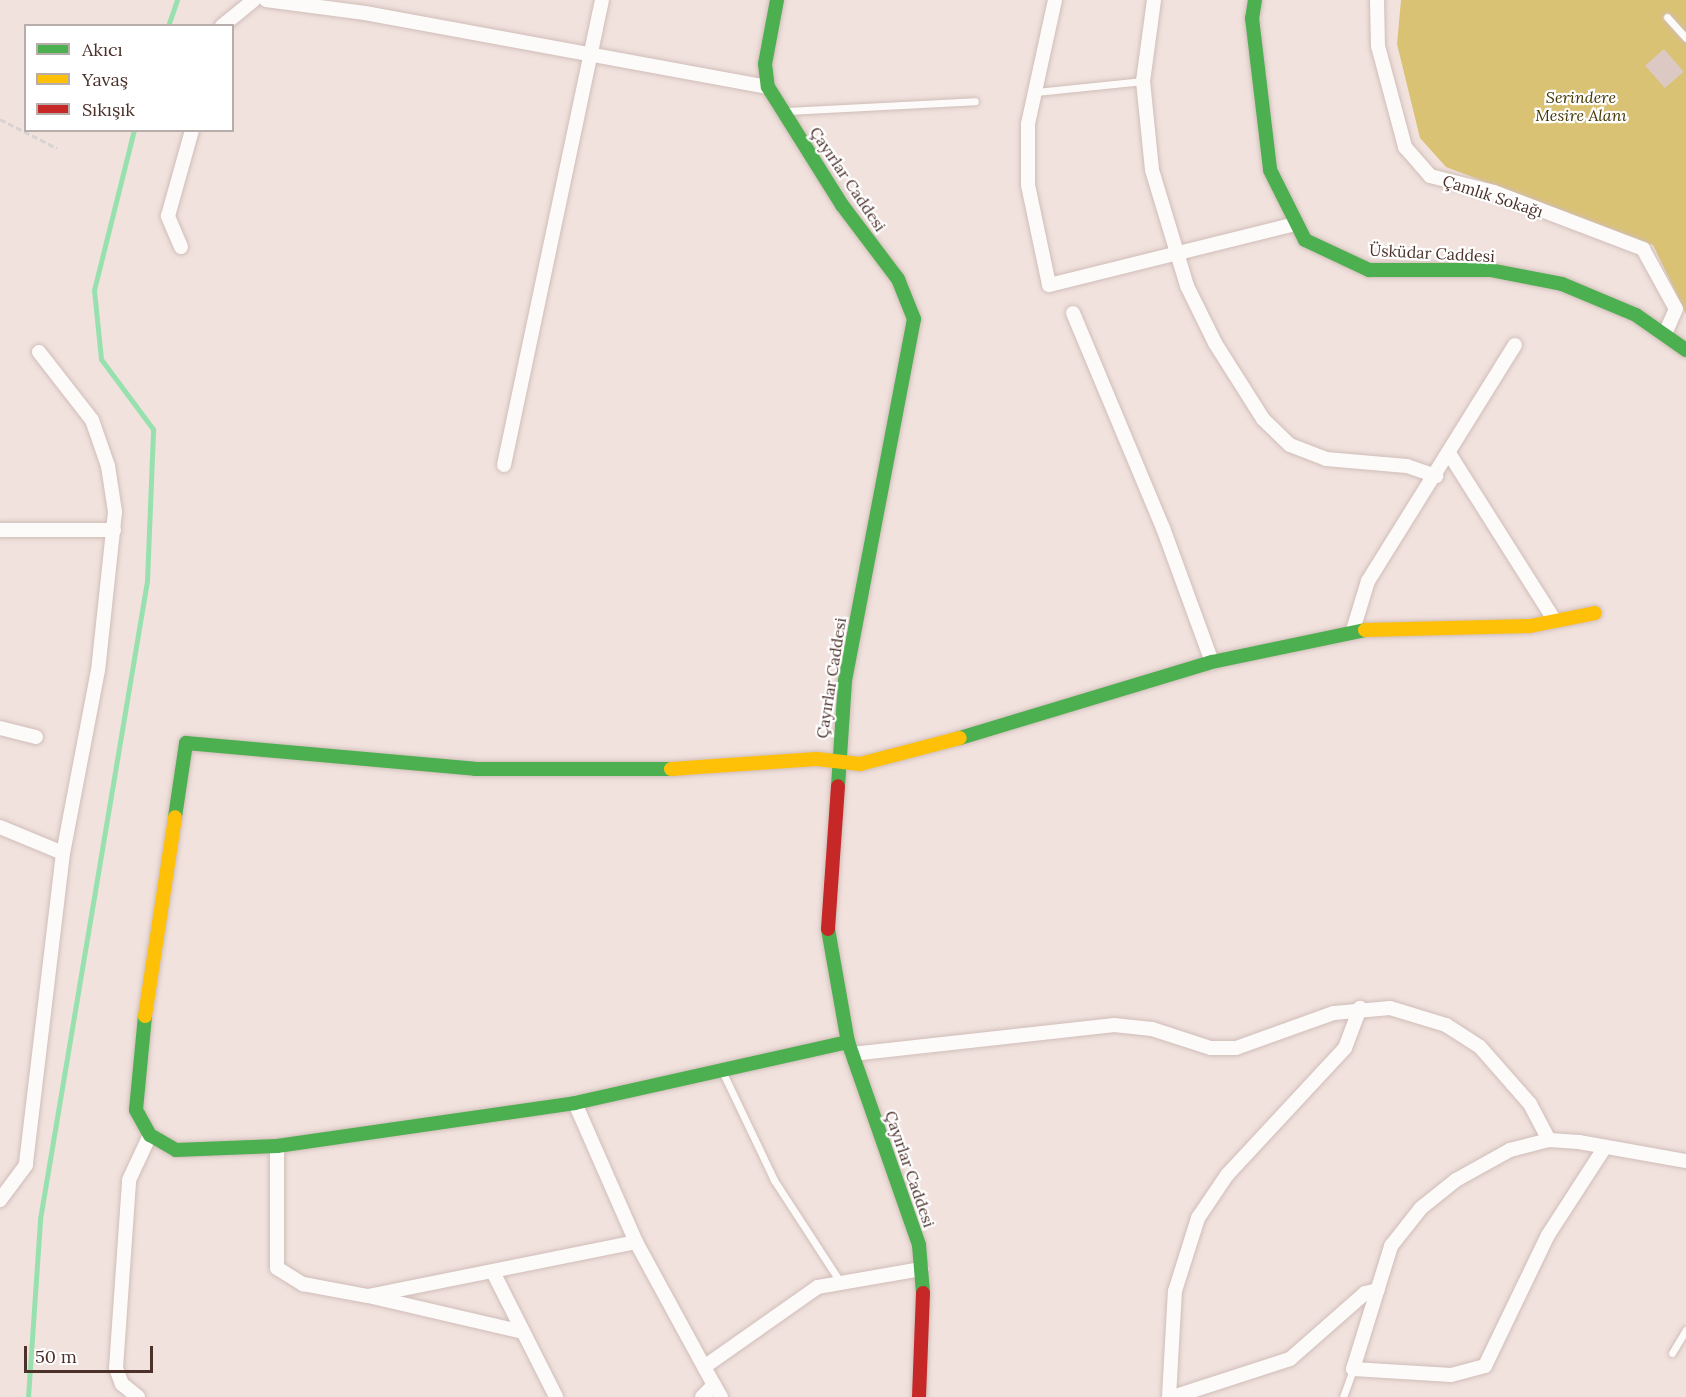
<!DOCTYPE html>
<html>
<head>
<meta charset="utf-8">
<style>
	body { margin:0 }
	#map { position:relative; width:1686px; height:1397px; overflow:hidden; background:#f1e2de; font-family:Lora,serif }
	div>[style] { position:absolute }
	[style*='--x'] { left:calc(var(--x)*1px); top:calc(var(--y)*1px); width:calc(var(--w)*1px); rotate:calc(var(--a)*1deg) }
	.forest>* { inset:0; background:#dac274 }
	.stream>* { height:5px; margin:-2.5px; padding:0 2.5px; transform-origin:2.5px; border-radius:2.5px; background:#98e1af }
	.building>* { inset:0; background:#dcc9c4; transform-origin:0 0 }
	.path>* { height:3px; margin-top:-1.5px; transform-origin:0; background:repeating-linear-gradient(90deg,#d8d3d1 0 6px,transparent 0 9px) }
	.roads { filter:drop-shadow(0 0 2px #d0bdb8) drop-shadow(0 0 2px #d0bdb8) }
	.lane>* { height:7px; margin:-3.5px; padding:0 3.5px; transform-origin:3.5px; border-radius:3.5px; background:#fdfbfa }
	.street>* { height:14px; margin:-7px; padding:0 7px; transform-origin:7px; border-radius:7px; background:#fdfbfa }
	.fast>* { height:14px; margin:-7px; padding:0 7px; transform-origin:7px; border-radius:7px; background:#4caf50 }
	.slow>* { height:14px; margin:-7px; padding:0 7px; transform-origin:7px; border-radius:7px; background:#ffc107 }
	.jam>* { height:14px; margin:-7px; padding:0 7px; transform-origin:7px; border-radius:7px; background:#c62828 }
	span { translate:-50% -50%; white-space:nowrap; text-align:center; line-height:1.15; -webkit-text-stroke:4.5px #fff; paint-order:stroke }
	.park-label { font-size:16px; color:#433600; font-style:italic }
	.street-label { font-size:16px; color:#4c312b }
	.legend { position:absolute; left:24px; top:24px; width:210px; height:108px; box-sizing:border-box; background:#fff; border:2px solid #b7adaa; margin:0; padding:8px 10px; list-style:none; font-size:18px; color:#4c312b }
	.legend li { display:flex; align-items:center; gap:12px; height:30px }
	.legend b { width:30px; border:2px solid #b7adaa }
	.scale { position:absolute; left:24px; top:1346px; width:129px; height:27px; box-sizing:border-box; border:3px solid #4c312b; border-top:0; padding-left:8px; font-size:18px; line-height:21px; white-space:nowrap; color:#4c312b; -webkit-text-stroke:4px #fff; paint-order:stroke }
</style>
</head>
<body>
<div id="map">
	<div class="forest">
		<div style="clip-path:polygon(1401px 0,1686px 0,1686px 314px,1653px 245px,1446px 167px,1420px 138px,1397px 44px)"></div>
	</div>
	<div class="stream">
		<div style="--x:168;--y:26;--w:28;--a:-71"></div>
		<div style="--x:28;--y:1397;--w:178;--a:-86.1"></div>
		<div style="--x:40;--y:1219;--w:647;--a:-80.48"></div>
		<div style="--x:147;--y:581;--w:152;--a:-87.7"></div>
		<div style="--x:153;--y:429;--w:87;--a:-126.6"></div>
		<div style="--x:101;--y:359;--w:69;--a:-95.8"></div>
		<div style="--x:94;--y:290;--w:165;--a:-76"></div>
	</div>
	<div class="building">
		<div style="left:1664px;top:49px;width:30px;height:25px;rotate:49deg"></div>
	</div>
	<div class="path">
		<div style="--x:0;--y:119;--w:64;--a:27"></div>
	</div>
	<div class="roads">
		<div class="lane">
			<div style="--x:1667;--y:17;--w:28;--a:48"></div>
			<div style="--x:1036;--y:92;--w:108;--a:-5.9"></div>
			<div style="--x:787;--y:111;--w:188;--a:-3"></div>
			<div style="--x:723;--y:1073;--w:119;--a:64.5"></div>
			<div style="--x:774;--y:1180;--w:119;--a:57"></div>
			<div style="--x:1672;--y:1353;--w:27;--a:-59"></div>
			<div style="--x:1343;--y:1397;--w:30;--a:-70"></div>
		</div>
		<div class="street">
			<div style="--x:266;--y:0;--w:100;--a:7.5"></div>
			<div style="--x:365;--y:13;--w:410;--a:10.4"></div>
			<div style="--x:1055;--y:0;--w:127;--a:102.3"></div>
			<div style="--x:1028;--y:124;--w:61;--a:90"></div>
			<div style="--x:1028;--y:185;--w:102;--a:78.1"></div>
			<div style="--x:1049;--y:285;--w:253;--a:-13.9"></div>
			<div style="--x:1154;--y:0;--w:82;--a:97.7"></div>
			<div style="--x:1143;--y:81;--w:89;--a:84.2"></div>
			<div style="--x:1152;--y:170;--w:121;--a:73.2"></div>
			<div style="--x:1187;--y:286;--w:64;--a:63.8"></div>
			<div style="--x:1215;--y:343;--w:90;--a:57.7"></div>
			<div style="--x:1263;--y:419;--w:37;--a:44"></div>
			<div style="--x:1290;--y:445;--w:39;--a:21"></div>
			<div style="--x:1326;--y:459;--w:81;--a:4.9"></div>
			<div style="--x:1407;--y:466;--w:31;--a:19"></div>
			<div style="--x:1377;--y:0;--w:46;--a:88.8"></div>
			<div style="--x:1378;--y:46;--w:105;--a:75"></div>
			<div style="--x:1405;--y:147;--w:38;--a:49"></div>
			<div style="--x:1430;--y:176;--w:66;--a:14"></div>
			<div style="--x:1494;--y:192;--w:160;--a:20.9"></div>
			<div style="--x:1643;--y:249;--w:68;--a:61.2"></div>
			<div style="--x:1676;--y:309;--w:27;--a:114"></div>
			<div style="--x:222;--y:26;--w:41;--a:-39.1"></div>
			<div style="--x:181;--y:247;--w:34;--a:-113"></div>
			<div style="--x:168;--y:216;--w:89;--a:-74.4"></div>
			<div style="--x:1073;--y:313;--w:233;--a:67.3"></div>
			<div style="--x:1163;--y:528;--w:143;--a:69.9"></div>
			<div style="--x:39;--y:352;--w:86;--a:52.1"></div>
			<div style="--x:92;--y:420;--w:49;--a:70.8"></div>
			<div style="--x:108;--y:466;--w:47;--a:81.3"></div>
			<div style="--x:115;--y:512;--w:159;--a:96.1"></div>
			<div style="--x:98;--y:670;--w:186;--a:100.8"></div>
			<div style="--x:1450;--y:455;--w:196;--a:57.7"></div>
			<div style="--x:504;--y:465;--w:475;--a:-78.1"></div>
			<div style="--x:0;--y:530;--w:114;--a:0"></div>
			<div style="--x:1353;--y:630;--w:51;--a:-73"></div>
			<div style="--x:1368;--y:581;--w:278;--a:-58.1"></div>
			<div style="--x:0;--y:728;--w:37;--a:14"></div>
			<div style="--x:0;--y:827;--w:68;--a:22.4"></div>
			<div style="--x:63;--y:853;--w:314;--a:96.8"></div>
			<div style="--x:26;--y:1165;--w:44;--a:126.6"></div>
			<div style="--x:852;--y:1054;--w:264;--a:-6.3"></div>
			<div style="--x:1114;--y:1025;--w:38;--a:6"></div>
			<div style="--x:1152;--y:1029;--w:62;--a:17.9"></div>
			<div style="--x:1211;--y:1048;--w:25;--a:0"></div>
			<div style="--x:1236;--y:1048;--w:104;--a:-19.7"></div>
			<div style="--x:1334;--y:1013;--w:56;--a:-5.1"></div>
			<div style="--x:1390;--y:1008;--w:59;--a:16.9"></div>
			<div style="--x:1446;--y:1025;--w:40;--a:32.9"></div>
			<div style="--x:1480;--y:1047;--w:76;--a:48.7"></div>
			<div style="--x:1530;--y:1104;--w:41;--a:62.2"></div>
			<div style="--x:575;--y:1103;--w:152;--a:66.3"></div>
			<div style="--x:636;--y:1242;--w:163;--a:61.4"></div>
			<div style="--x:277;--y:1146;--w:122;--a:90"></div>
			<div style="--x:277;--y:1268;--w:31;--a:32"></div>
			<div style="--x:303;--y:1284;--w:66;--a:10.5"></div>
			<div style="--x:1605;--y:1147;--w:105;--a:122.9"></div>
			<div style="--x:1548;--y:1235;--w:145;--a:115.7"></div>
			<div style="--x:1485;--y:1366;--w:35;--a:165"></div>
			<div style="--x:1451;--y:1375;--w:98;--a:-176.5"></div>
			<div style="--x:1353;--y:1369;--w:129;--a:-72.8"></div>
			<div style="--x:1391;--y:1246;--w:48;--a:-51.7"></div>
			<div style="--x:1421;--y:1208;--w:45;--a:-38.7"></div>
			<div style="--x:1456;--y:1180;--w:62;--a:-29.1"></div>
			<div style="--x:1510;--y:1150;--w:40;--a:-14.4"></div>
			<div style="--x:1549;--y:1140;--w:30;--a:4"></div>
			<div style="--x:1579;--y:1142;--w:109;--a:10.1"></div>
			<div style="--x:494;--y:1274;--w:138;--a:63.2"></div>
			<div style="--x:523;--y:1332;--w:159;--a:-166.9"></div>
			<div style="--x:368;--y:1296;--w:273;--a:-11.4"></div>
			<div style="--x:704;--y:1367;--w:139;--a:-35.1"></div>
			<div style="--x:818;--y:1287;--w:105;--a:-9.9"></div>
			<div style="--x:138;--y:1397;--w:21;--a:-141"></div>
			<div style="--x:122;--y:1384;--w:17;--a:-111"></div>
			<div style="--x:116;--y:1368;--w:188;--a:-86"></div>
			<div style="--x:129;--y:1180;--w:50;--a:-65"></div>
			<div style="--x:702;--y:1397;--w:17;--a:-45"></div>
			<div style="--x:714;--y:1385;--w:14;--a:60"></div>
			<div style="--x:1169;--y:1397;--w:106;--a:-86.8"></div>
			<div style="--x:1175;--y:1291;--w:77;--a:-72.5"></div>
			<div style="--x:1198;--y:1218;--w:52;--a:-56"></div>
			<div style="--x:1227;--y:1175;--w:173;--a:-47.1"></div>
			<div style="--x:1345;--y:1048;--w:43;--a:-69.4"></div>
			<div style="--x:1173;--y:1397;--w:123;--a:-18"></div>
			<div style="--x:1290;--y:1359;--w:100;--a:-41.3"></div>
			<div style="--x:1365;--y:1293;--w:13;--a:-13"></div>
		</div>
		<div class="fast">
			<div style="--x:777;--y:0;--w:65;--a:100.6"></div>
			<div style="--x:765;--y:64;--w:23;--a:83"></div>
			<div style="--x:768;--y:87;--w:139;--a:57.9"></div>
			<div style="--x:842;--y:205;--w:93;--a:52.9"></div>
			<div style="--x:898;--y:279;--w:43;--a:68.2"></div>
			<div style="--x:914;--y:319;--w:369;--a:100.8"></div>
			<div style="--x:845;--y:681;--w:105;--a:93.8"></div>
			<div style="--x:1255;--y:0;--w:18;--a:99"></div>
			<div style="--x:1252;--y:18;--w:153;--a:83.2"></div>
			<div style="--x:1270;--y:170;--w:78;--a:63.4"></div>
			<div style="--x:1305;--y:240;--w:71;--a:25.1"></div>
			<div style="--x:1369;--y:270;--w:121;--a:0"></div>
			<div style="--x:1490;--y:270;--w:73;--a:11"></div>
			<div style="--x:1562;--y:284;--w:80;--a:22.7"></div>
			<div style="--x:1636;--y:315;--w:61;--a:35"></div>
			<div style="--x:960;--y:738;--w:263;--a:-16.8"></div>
			<div style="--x:1212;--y:662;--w:156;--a:-11.8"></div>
			<div style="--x:175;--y:817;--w:75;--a:-81.5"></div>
			<div style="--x:186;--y:743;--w:290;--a:5.1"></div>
			<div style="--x:475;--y:769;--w:196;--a:0"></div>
			<div style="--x:828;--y:929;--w:115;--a:80"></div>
			<div style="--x:848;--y:1042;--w:215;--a:70.7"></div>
			<div style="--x:919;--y:1245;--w:48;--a:85.2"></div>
			<div style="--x:145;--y:1016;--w:94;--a:95.5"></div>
			<div style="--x:136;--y:1110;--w:29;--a:61"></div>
			<div style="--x:150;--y:1135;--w:30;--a:30"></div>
			<div style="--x:176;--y:1150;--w:101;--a:-2.3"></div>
			<div style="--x:277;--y:1146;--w:301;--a:-8.2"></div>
			<div style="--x:575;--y:1103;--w:280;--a:-12.6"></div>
		</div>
		<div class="slow">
			<div style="--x:1365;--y:630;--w:165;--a:-1.4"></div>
			<div style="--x:1530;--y:626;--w:66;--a:-11.3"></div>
			<div style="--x:671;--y:769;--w:146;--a:-3.9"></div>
			<div style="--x:817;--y:759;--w:43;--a:6.6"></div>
			<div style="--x:860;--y:764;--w:103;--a:-14.6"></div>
			<div style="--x:145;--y:1016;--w:201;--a:-81.4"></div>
		</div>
		<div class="jam">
			<div style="--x:828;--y:929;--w:143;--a:-86"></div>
			<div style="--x:919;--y:1397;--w:104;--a:-87.8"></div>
		</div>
	</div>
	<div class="park-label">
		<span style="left:1581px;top:106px">Serindere<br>Mesire Alanı</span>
	</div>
	<div class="street-label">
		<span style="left:848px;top:179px;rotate:56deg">Çayırlar Caddesi</span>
		<span style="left:1493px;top:196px;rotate:18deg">Çamlık Sokağı</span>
		<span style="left:1432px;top:253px;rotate:3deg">Üsküdar Caddesi</span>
		<span style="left:831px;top:678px;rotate:-81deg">Çayırlar Caddesi</span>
		<span style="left:910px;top:1169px;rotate:71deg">Çayırlar Caddesi</span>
	</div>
	<ul class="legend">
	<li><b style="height:8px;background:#4caf50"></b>Akıcı</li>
	<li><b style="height:8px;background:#ffc107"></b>Yavaş</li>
	<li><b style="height:8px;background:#c62828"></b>Sıkışık</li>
	</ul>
	<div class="scale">50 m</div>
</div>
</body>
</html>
